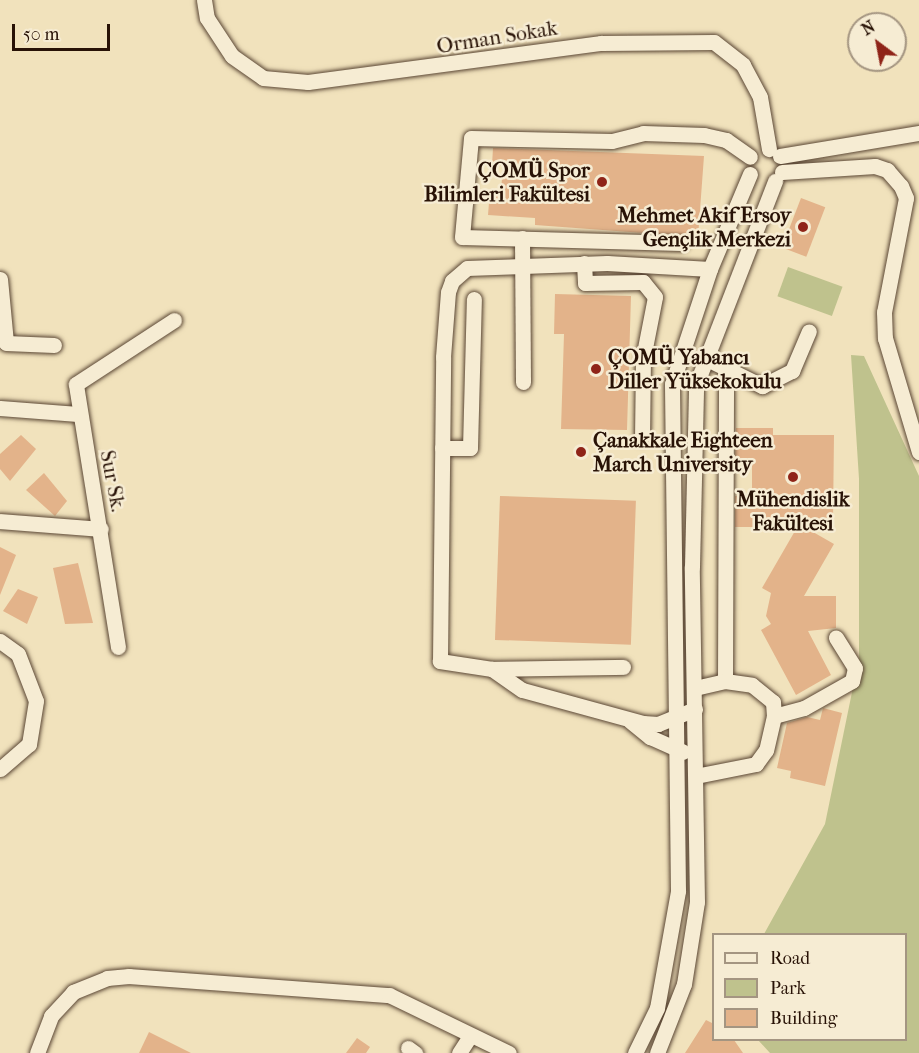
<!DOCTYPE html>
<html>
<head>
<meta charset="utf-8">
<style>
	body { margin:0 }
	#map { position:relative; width:919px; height:1053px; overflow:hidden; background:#f1e2bc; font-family:"IM FELL French Canon",serif }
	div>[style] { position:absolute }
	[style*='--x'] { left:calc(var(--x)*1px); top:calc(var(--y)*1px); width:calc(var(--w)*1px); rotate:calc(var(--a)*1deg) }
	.green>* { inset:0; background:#bfc28d; transform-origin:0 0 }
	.building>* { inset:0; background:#e3b38a; transform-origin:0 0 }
	.roads { filter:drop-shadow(0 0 2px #5a4634) drop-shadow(0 0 2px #5a4634) }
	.minor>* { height:15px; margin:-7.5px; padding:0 7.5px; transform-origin:7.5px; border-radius:7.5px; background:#f6ecd3 }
	.dots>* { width:16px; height:16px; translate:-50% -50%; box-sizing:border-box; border:3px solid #f6ecd3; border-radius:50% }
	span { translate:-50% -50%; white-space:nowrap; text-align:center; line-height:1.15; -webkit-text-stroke:5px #f6ecd3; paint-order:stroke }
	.street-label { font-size:21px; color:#281206 }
	.poi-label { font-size:21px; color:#281206; font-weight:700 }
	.right { translate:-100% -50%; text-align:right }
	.left { translate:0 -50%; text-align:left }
	.legend { position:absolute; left:712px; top:933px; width:195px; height:108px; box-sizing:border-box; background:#f6ecd3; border:2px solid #a49581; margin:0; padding:8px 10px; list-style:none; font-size:18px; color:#281206 }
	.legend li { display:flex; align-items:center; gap:12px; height:30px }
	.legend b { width:30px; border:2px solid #a49581 }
	.north { position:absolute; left:847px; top:12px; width:60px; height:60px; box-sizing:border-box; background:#f6ecd3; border:2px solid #a49581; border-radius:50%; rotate:328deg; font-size:16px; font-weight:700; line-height:24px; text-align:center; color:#281206 }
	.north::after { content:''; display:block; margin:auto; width:21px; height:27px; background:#8f2418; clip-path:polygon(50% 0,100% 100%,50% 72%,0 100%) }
	.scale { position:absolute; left:12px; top:24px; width:98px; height:27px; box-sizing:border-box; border:3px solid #281206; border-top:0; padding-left:8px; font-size:18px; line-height:21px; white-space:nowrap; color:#281206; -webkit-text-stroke:4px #f6ecd3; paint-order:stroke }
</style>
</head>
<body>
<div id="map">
	<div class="green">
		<div style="left:788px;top:267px;width:58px;height:31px;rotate:20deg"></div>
		<div style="clip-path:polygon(851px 355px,864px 356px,919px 476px,919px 1053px,770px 1053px,758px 1040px,906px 1040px,906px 934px,764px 934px,825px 824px,859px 658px,859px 479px)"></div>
	</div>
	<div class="building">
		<div style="clip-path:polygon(493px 148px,704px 156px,698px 237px,535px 225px,535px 218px,488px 215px,490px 190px,501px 191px,503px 166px,492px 165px)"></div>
		<div style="left:801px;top:198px;width:26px;height:53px;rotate:21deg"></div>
		<div style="clip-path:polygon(555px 294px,631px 296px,627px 430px,561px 429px,564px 334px,554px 334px)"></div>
		<div style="clip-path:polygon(736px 428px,773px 428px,773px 435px,834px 435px,833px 520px,772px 520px,772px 527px,735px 527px,735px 496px,752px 496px,752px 459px,735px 459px)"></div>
		<div style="clip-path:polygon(21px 435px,36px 449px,10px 481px,0 469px,0 454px)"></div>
		<div style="clip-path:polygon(44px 473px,67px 501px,55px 516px,26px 490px)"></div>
		<div style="left:500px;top:496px;width:136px;height:144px;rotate:2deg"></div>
		<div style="clip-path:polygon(799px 524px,834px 544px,804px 596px,836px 596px,836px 628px,808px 631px,831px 675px,796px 695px,761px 630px,771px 624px,766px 616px,771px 593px,762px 588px)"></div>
		<div style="clip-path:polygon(0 547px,16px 555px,0 595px)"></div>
		<div style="clip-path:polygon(78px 563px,93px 623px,65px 624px,53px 568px)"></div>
		<div style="clip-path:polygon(18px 589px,38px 597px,27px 624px,3px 611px)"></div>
		<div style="clip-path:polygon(823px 708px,842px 713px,825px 786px,790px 778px,791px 771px,777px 768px,787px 723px,807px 717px,820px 720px)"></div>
		<div style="clip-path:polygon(706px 1020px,714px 1024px,714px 1040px,734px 1040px,743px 1053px,685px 1053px)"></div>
		<div style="clip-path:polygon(149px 1032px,191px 1053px,139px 1053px)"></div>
		<div style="clip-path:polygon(357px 1038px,370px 1047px,366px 1053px,346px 1053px)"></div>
	</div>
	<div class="roads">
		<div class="minor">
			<div style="--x:204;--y:0;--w:18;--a:81"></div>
			<div style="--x:207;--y:18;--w:45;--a:56.7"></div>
			<div style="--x:232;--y:56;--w:38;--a:35"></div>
			<div style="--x:263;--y:78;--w:45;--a:5.1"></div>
			<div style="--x:308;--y:82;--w:296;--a:-7.6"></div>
			<div style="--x:601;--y:43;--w:113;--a:-0.5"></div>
			<div style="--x:714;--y:42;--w:37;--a:38"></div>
			<div style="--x:743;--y:65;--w:36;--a:62"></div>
			<div style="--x:760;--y:97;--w:53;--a:80.2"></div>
			<div style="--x:780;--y:156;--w:141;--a:-9.4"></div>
			<div style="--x:782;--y:172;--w:93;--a:-3.7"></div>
			<div style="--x:875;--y:166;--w:13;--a:18"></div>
			<div style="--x:887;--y:170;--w:21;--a:49"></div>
			<div style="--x:901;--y:186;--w:13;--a:67"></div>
			<div style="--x:906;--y:198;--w:116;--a:100.9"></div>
			<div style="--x:884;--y:312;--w:26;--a:88"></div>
			<div style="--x:885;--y:338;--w:119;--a:73.4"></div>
			<div style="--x:522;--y:238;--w:144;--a:89.6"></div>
			<div style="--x:681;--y:243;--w:219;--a:-178.4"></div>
			<div style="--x:462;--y:237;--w:99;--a:-84.8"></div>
			<div style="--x:471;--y:138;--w:141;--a:1.2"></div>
			<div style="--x:612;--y:141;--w:32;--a:-14"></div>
			<div style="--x:643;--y:133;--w:61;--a:1.9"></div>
			<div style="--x:704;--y:135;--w:23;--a:13"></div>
			<div style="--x:726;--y:140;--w:29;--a:35"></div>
			<div style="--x:584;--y:263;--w:20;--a:87"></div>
			<div style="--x:585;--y:283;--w:58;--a:-1"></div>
			<div style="--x:643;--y:282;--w:19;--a:51"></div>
			<div style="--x:655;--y:297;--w:62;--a:101.1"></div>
			<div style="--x:643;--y:358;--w:79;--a:90.7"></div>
			<div style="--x:0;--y:279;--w:64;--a:84.6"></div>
			<div style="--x:6;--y:343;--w:48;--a:2.4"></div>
			<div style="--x:705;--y:358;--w:64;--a:26.2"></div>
			<div style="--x:762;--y:386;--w:34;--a:-27"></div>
			<div style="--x:792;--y:371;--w:43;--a:-67"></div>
			<div style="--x:0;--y:408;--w:78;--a:4.4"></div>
			<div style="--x:442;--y:448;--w:28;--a:0"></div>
			<div style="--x:470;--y:448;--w:149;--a:-88.5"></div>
			<div style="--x:0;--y:521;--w:101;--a:4.5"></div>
			<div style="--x:0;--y:641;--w:22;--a:36"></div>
			<div style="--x:18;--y:654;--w:50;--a:69"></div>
			<div style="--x:36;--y:701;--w:44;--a:99.2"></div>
			<div style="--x:29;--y:744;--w:38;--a:139"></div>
			<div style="--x:118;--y:647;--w:266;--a:-99.1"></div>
			<div style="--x:76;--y:384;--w:117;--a:-33.1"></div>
			<div style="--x:492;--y:669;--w:131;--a:-0.9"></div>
			<div style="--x:725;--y:681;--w:313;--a:-89.8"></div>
			<div style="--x:695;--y:688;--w:31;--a:-13"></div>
			<div style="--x:725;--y:681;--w:27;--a:8"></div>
			<div style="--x:752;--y:685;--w:27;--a:39"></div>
			<div style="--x:773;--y:702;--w:14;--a:86"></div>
			<div style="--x:774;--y:716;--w:35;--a:103"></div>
			<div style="--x:766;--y:750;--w:17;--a:126"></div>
			<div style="--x:756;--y:764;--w:61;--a:168.7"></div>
			<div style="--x:695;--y:709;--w:40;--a:158"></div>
			<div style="--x:658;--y:724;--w:15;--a:-176"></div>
			<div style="--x:643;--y:723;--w:125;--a:-164.7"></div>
			<div style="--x:522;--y:690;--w:37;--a:-145"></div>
			<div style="--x:492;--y:669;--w:53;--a:-171.3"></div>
			<div style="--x:440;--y:661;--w:304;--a:-89.4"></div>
			<div style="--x:443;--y:357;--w:65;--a:-85.6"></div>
			<div style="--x:448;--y:292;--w:12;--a:-70"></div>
			<div style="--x:452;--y:281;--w:20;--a:-41"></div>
			<div style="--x:467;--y:268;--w:140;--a:-2"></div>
			<div style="--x:607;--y:263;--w:103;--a:3.3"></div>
			<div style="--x:774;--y:716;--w:31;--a:-15"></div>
			<div style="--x:804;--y:708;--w:55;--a:-29.4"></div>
			<div style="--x:852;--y:681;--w:13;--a:-77"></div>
			<div style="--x:855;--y:668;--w:36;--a:-122"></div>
			<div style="--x:630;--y:721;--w:26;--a:39"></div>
			<div style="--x:650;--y:737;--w:36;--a:24"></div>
			<div style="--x:408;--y:1048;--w:9;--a:36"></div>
			<div style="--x:37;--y:1053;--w:40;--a:-69"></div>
			<div style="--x:51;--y:1016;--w:33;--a:-47"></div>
			<div style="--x:73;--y:992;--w:37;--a:-22"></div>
			<div style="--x:107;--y:978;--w:22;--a:-5"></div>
			<div style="--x:129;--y:976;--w:261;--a:4.2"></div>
			<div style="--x:389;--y:995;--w:133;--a:25.8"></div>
			<div style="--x:459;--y:1053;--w:17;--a:-57"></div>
			<div style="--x:635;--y:1053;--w:50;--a:-63.9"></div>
			<div style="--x:657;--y:1008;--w:119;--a:-79.8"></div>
			<div style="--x:678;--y:891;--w:507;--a:-90.68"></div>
			<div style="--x:672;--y:384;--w:121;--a:-71.7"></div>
			<div style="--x:710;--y:269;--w:103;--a:-67.2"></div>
			<div style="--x:657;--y:1053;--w:74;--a:-68.6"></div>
			<div style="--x:684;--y:984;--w:83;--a:-81"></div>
			<div style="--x:697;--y:902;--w:335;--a:-90.9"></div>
			<div style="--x:692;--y:567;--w:182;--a:-88.7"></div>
			<div style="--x:696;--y:385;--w:219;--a:-68.8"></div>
		</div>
	</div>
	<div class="dots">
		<div style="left:602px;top:182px;background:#8f2418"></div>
		<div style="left:803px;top:227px;background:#8f2418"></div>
		<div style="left:596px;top:369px;background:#8f2418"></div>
		<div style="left:581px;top:452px;background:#8f2418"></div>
		<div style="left:793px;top:477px;background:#8f2418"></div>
	</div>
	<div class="street-label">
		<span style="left:497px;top:37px;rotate:-9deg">Orman Sokak</span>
		<span style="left:113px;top:481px;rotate:79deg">Sur Sk.</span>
	</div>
	<div class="poi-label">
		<span class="right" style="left:590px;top:182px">ÇOMÜ Spor<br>Bilimleri Fakültesi</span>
		<span class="right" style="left:791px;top:227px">Mehmet Akif Ersoy<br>Gençlik Merkezi</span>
		<span class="left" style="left:608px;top:369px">ÇOMÜ Yabancı<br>Diller Yüksekokulu</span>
		<span class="left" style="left:593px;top:452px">Çanakkale Eighteen<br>March University</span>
		<span style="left:793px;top:511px">Mühendislik<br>Fakültesi</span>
	</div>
	<ul class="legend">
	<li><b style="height:8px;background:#f6ecd3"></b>Road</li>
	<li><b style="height:16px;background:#bfc28d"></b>Park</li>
	<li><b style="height:16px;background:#e3b38a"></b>Building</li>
	</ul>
	<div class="north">N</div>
	<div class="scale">50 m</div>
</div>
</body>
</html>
